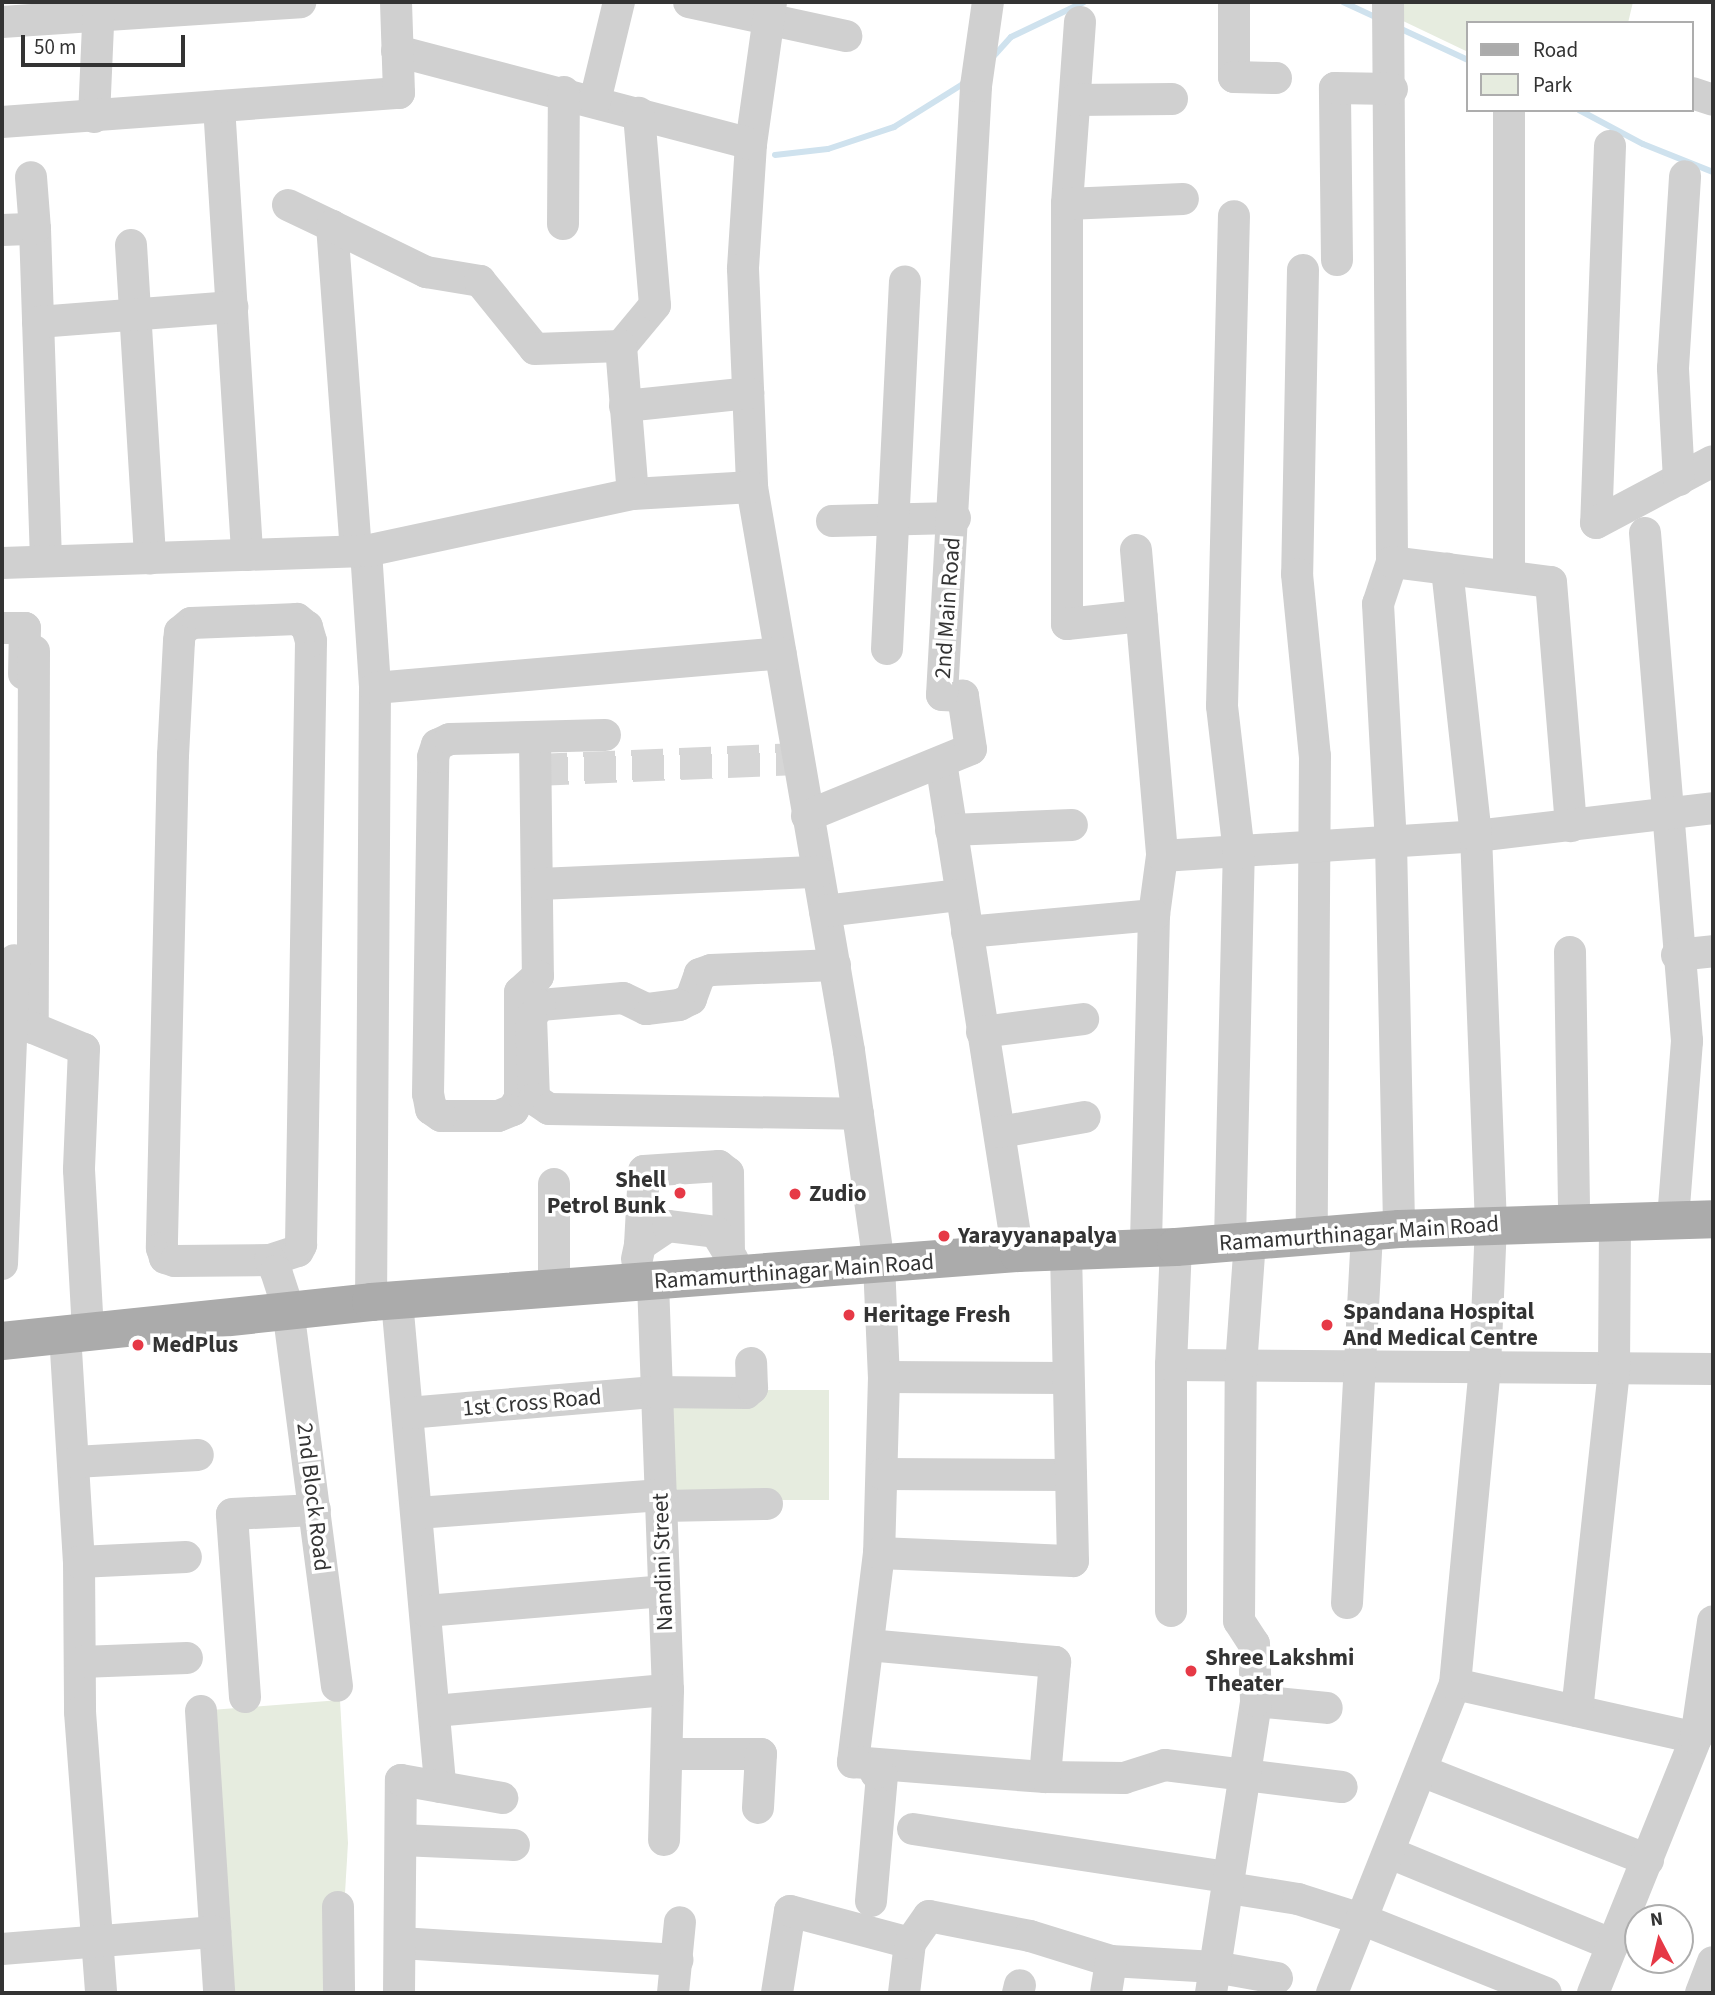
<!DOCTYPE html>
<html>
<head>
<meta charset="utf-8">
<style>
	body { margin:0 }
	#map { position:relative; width:1715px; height:1995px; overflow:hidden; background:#fff; font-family:"Source Sans 3",sans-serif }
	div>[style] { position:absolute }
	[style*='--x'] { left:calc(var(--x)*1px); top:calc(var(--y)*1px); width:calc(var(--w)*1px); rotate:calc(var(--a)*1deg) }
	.green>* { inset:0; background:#e6ecdf; transform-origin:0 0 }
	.stream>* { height:6px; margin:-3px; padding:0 3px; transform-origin:3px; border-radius:3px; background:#cfe2ee }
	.minor-tunnel>* { height:32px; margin-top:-16px; transform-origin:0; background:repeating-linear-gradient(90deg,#d6d6d6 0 32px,transparent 0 48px) }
	.minor>* { height:32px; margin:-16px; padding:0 16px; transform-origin:16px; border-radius:16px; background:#d0d0d0 }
	.major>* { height:38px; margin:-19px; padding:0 19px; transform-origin:19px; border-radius:19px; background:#ababab }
	.dots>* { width:19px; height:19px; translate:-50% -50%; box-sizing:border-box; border:4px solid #fff; border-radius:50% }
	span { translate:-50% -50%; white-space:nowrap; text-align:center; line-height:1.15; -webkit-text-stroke:7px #fff; paint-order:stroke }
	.street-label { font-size:23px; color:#333 }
	.poi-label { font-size:23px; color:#333; font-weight:700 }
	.right { translate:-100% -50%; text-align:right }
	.left { translate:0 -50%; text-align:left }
	.frame { position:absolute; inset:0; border:4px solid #333; pointer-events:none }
	.legend { position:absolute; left:1466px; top:21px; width:228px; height:91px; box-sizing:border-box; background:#fff; border:2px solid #adadad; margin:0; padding:9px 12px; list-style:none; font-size:21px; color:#333 }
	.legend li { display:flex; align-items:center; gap:14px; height:35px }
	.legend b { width:35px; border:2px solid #adadad }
	.north { position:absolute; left:1624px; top:1904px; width:70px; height:70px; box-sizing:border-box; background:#fff; border:2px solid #adadad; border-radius:50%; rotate:353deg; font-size:19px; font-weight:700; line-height:28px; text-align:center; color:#333 }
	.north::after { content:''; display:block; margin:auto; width:24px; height:32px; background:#e63946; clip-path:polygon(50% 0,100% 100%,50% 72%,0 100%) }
	.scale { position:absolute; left:21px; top:35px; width:164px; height:32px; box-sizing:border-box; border:4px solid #333; border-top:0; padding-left:9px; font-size:21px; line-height:24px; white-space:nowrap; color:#333; -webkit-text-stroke:5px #fff; paint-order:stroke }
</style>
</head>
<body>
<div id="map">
	<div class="green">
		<div style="clip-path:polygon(1401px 2px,1633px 2px,1628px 23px,1468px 23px,1468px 52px,1401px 20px)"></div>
		<div style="left:667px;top:1390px;width:162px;height:110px"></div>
		<div style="clip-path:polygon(340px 1700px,348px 1843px,339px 1993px,231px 1993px,211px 1710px)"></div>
	</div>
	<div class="stream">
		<div style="--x:1343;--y:2;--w:40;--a:25"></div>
		<div style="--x:1399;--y:28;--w:76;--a:24.9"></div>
		<div style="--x:992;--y:58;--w:28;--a:-48"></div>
		<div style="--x:1011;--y:37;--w:81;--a:-25.6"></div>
		<div style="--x:1579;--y:110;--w:72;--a:28"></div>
		<div style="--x:1643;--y:144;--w:75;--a:21.8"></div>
		<div style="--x:775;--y:155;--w:53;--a:-6.5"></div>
		<div style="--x:828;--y:149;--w:70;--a:-18.4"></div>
		<div style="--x:894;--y:127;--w:85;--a:-32"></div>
	</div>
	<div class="minor-tunnel">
		<div style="--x:536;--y:770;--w:262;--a:-2.4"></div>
	</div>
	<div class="minor">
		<div style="--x:689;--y:2;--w:161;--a:12.2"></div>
		<div style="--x:771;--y:2;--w:143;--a:98"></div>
		<div style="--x:751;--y:144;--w:125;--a:93.7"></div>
		<div style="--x:743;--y:269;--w:218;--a:87.6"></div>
		<div style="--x:752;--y:487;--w:572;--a:80.24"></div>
		<div style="--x:849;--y:1051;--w:215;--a:82"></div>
		<div style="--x:879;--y:1264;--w:113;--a:87.5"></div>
		<div style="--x:1234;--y:2;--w:75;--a:90"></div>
		<div style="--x:1234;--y:77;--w:42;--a:1.4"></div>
		<div style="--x:1388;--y:2;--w:560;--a:89.59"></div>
		<div style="--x:1392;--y:562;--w:44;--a:108.4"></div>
		<div style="--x:1378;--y:604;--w:238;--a:86.9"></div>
		<div style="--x:1391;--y:842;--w:387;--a:88.8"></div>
		<div style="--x:2;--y:22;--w:299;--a:-3.8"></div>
		<div style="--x:1080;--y:22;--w:182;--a:94.1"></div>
		<div style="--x:1067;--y:204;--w:420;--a:90"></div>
		<div style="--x:1067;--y:624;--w:75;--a:-6.1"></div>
		<div style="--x:397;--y:51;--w:366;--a:14.7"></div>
		<div style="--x:1692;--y:93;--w:22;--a:18"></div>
		<div style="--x:1075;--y:100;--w:97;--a:-0.6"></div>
		<div style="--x:595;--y:101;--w:102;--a:-76.4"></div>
		<div style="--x:219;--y:106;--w:450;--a:86.4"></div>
		<div style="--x:94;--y:117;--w:115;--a:-87.5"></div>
		<div style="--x:2;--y:122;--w:398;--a:-4.2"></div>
		<div style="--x:399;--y:93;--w:91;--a:-91.9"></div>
		<div style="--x:1610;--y:146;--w:377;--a:92.1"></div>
		<div style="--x:1596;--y:523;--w:132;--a:-27.9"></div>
		<div style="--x:1067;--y:204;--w:116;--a:-2.5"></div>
		<div style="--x:288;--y:205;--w:49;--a:25.5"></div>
		<div style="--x:563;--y:224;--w:132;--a:-89.6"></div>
		<div style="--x:35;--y:229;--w:332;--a:88.1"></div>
		<div style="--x:2;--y:230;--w:33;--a:-2"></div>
		<div style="--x:35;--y:229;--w:52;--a:-94.4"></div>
		<div style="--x:131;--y:245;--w:314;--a:86.5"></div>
		<div style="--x:1337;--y:260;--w:172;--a:-90.7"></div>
		<div style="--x:1335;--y:88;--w:57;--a:1"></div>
		<div style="--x:1303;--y:270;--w:304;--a:91.1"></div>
		<div style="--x:1297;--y:574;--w:183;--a:84.4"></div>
		<div style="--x:1315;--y:756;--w:478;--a:90.4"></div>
		<div style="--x:38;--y:322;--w:195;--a:-4.4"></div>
		<div style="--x:621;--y:346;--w:53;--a:-50.3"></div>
		<div style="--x:655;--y:305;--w:193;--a:-94.8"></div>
		<div style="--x:625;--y:406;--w:124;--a:-6"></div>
		<div style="--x:1679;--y:480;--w:112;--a:-93.1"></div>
		<div style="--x:1673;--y:368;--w:192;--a:-86.4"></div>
		<div style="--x:832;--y:521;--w:123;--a:-1.4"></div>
		<div style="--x:1645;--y:533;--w:510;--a:85.27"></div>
		<div style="--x:1687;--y:1041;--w:178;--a:94.5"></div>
		<div style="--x:1136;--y:550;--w:307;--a:85.1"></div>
		<div style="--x:1162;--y:856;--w:60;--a:97.7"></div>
		<div style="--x:1154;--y:915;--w:334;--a:91.4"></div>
		<div style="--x:366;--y:551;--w:137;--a:86.2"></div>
		<div style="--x:375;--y:688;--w:614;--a:90.37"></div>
		<div style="--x:356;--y:552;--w:327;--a:-94.2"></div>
		<div style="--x:332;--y:226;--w:105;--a:26.1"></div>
		<div style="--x:426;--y:272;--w:55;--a:9.5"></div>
		<div style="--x:480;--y:281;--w:87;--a:51"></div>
		<div style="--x:535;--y:349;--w:86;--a:-2"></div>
		<div style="--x:621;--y:346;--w:148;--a:85.4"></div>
		<div style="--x:633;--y:494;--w:119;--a:-3.4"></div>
		<div style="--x:1392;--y:562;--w:160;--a:7.2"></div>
		<div style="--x:1551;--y:582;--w:245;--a:85.3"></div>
		<div style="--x:2;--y:563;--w:364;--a:-1.9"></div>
		<div style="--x:366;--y:551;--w:273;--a:-12.1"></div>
		<div style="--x:1509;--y:575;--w:465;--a:-90"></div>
		<div style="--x:2;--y:628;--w:23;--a:0"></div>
		<div style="--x:25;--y:628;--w:46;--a:91.2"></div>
		<div style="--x:887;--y:649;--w:368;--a:-87.2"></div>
		<div style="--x:34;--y:651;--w:377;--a:90.2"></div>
		<div style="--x:33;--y:1028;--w:55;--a:22.4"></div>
		<div style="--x:84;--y:1049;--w:121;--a:92.4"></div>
		<div style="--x:79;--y:1170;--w:162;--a:86.8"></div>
		<div style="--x:375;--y:688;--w:407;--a:-4.9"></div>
		<div style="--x:535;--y:738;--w:238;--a:89.3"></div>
		<div style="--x:538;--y:976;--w:24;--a:138"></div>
		<div style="--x:520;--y:992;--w:106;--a:90"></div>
		<div style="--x:520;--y:1098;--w:14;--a:120"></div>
		<div style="--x:513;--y:1110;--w:16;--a:158"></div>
		<div style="--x:498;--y:1116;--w:57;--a:180"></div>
		<div style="--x:441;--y:1116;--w:12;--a:-145"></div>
		<div style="--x:431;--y:1109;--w:15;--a:-101"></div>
		<div style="--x:428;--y:1094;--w:337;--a:-89.1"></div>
		<div style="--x:433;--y:757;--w:13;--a:-72"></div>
		<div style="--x:437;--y:745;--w:14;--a:-25"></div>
		<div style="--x:450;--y:739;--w:155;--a:-1.5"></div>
		<div style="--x:941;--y:762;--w:497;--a:81.1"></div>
		<div style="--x:807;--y:816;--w:177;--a:-22.2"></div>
		<div style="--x:971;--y:749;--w:54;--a:-98.6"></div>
		<div style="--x:963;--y:696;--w:21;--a:-177"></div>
		<div style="--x:942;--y:695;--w:610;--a:-86.8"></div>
		<div style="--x:976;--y:86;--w:85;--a:-81.9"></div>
		<div style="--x:951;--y:830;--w:121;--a:-2.4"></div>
		<div style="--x:1162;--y:856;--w:315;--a:-3.6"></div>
		<div style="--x:1476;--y:836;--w:239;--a:-6.7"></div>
		<div style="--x:539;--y:884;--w:279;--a:-2.5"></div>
		<div style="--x:825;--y:911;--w:136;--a:-6.8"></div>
		<div style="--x:967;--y:932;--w:188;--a:-5.2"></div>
		<div style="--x:1570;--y:952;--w:269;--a:89.1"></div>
		<div style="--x:1677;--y:955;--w:36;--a:-6"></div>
		<div style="--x:835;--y:965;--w:124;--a:177.7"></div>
		<div style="--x:711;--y:970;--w:12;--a:160"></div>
		<div style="--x:700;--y:974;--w:27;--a:110"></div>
		<div style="--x:691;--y:999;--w:13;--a:153"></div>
		<div style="--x:679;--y:1005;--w:33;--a:173"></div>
		<div style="--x:646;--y:1009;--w:25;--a:-154"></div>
		<div style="--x:623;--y:998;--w:83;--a:175.2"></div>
		<div style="--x:540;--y:1005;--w:15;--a:127"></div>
		<div style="--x:531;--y:1017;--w:82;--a:87.9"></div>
		<div style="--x:534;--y:1099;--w:18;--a:34"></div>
		<div style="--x:549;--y:1109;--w:309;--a:0.9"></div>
		<div style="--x:982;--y:1032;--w:102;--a:-7.3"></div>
		<div style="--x:1000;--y:1132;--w:86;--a:-10"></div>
		<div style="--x:1230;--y:1241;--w:388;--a:-88.7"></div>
		<div style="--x:1239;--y:853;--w:148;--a:-96.6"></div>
		<div style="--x:1222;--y:706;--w:490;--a:-88.6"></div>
		<div style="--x:640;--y:1245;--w:74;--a:-86.9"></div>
		<div style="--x:644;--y:1171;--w:75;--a:-3.8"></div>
		<div style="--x:719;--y:1166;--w:11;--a:38"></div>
		<div style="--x:728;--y:1173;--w:77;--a:89.3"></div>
		<div style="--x:637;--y:1259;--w:14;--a:-78"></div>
		<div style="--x:640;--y:1245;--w:34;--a:-34"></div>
		<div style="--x:668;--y:1226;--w:48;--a:7.1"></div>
		<div style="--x:716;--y:1232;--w:33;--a:59"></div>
		<div style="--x:270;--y:1260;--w:29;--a:-18"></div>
		<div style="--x:298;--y:1251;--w:7;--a:-63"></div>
		<div style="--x:301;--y:1245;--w:604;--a:-89.05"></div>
		<div style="--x:311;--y:641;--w:15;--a:-106"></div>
		<div style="--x:307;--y:627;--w:13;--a:-141"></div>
		<div style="--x:297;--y:619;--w:106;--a:177.8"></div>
		<div style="--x:191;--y:623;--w:14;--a:141"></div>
		<div style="--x:180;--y:632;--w:9;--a:96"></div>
		<div style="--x:179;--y:641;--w:114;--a:93"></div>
		<div style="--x:173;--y:755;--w:493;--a:91.3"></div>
		<div style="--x:162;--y:1248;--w:10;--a:73"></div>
		<div style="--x:165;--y:1258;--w:10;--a:17"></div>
		<div style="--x:175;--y:1261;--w:95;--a:-0.6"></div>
		<div style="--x:270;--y:1260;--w:13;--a:61"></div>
		<div style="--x:276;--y:1271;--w:40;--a:72"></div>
		<div style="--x:288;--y:1309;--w:380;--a:82.6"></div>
		<div style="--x:2;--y:1264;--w:304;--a:-87.7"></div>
		<div style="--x:653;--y:1283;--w:407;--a:87.9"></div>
		<div style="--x:668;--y:1690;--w:150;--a:91.5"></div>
		<div style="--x:554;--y:1291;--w:107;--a:-90"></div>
		<div style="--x:397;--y:1301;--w:488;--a:84.9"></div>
		<div style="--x:65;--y:1334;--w:228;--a:86.5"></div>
		<div style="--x:79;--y:1562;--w:150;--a:89.6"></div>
		<div style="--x:80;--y:1712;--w:282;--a:85.7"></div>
		<div style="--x:1171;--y:1365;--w:542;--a:0.42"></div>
		<div style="--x:1068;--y:1378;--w:184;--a:-179.7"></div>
		<div style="--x:884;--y:1377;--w:176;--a:91.6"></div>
		<div style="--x:879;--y:1553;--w:211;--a:97.1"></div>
		<div style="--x:853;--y:1762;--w:193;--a:4.5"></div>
		<div style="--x:1045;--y:1777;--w:79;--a:0.7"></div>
		<div style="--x:1124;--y:1778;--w:43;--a:-17.6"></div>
		<div style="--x:1165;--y:1765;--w:178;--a:7.1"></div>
		<div style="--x:408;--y:1413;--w:248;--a:-4.9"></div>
		<div style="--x:655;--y:1392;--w:91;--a:0.6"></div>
		<div style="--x:746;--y:1393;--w:8;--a:-40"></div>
		<div style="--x:752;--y:1388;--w:25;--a:-92"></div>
		<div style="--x:75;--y:1462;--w:123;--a:-3.3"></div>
		<div style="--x:883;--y:1474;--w:188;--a:0.3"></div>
		<div style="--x:662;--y:1506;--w:105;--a:-1.1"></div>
		<div style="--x:417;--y:1513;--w:245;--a:-4.2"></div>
		<div style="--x:879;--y:1553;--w:194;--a:2.4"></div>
		<div style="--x:1073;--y:1561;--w:308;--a:-91.3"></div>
		<div style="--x:79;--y:1562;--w:107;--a:-2.7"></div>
		<div style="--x:1347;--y:1603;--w:373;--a:-86.9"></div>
		<div style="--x:426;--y:1611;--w:238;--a:-4.8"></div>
		<div style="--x:1171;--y:1611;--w:246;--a:-90"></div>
		<div style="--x:1171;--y:1365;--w:118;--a:-87.6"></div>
		<div style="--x:868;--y:1645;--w:188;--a:5.2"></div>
		<div style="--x:1055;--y:1662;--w:115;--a:95"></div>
		<div style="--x:81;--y:1662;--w:106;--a:-2.2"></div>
		<div style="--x:1455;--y:1684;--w:247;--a:12.6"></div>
		<div style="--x:245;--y:1697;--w:183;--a:-94.1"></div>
		<div style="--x:232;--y:1514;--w:83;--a:-2.8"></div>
		<div style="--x:1256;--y:1701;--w:71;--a:5.6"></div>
		<div style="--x:201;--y:1711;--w:283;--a:86.3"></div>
		<div style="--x:435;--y:1711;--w:234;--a:-5.2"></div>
		<div style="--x:1577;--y:1711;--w:345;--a:-83.8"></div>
		<div style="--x:1614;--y:1368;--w:148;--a:-89.6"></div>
		<div style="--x:669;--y:1754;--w:92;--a:0"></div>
		<div style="--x:761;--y:1754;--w:54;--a:93.2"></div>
		<div style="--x:1422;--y:1771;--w:243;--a:21.5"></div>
		<div style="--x:913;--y:1829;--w:319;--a:8.7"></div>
		<div style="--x:401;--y:1840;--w:113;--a:2.5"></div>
		<div style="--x:1390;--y:1853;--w:241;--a:22.4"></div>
		<div style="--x:1229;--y:1888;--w:70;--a:9.1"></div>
		<div style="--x:1298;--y:1899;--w:66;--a:17.6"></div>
		<div style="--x:1361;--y:1919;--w:199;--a:21.8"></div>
		<div style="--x:871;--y:1901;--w:126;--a:-85"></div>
		<div style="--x:882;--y:1775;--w:6;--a:-162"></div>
		<div style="--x:876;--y:1773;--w:7;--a:-82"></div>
		<div style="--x:338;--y:1907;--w:86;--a:89.3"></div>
		<div style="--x:400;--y:1943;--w:278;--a:3.5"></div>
		<div style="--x:2;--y:1949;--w:214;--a:-4.6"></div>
		<div style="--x:399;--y:1993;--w:213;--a:-89.5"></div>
		<div style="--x:401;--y:1780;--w:103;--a:10.1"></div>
		<div style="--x:673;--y:1993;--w:71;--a:-84.4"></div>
		<div style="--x:777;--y:1993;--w:83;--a:-81"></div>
		<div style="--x:790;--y:1911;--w:124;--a:14.9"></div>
		<div style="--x:904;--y:1993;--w:50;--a:-83.2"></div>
		<div style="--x:910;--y:1943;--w:33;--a:-55"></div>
		<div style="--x:929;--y:1916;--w:103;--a:11.2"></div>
		<div style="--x:1030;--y:1936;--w:85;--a:17.2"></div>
		<div style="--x:1111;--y:1961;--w:104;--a:3.3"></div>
		<div style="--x:1215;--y:1967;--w:63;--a:10.1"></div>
		<div style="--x:1018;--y:1993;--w:8;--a:-76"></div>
		<div style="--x:1106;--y:1993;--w:32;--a:-81"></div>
		<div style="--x:1211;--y:1993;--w:295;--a:-81.2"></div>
		<div style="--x:1256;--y:1701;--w:57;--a:-92"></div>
		<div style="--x:1254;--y:1644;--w:27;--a:-123"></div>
		<div style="--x:1239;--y:1621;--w:255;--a:-89.6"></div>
		<div style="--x:1241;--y:1366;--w:126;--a:-85.9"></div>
		<div style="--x:1332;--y:1993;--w:333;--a:-68.3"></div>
		<div style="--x:1455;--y:1684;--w:318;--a:-84.6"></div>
		<div style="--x:1485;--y:1367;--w:142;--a:-87.6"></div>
		<div style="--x:1491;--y:1225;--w:389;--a:-92.2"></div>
		<div style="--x:1476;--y:836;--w:269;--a:-96.2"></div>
		<div style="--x:1593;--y:1993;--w:275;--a:-68"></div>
		<div style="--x:1696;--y:1738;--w:118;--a:-81.7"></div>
		<div style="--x:1701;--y:1993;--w:33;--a:-69"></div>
	</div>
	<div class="major">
		<div style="--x:2;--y:1341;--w:371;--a:-6"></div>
		<div style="--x:371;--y:1302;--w:649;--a:-4.33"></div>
		<div style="--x:1018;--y:1253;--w:158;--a:-2.2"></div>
		<div style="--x:1176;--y:1247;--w:224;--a:-4.6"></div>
		<div style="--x:1399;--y:1229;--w:314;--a:-1.8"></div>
	</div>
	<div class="dots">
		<div style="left:680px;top:1193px;background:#e63946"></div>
		<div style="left:795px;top:1194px;background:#e63946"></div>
		<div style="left:944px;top:1236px;background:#e63946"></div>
		<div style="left:849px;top:1315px;background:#e63946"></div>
		<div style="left:1327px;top:1325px;background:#e63946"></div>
		<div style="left:138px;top:1345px;background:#e63946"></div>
		<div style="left:1191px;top:1671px;background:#e63946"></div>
	</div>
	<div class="street-label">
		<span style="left:948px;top:608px;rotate:-86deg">2nd Main Road</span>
		<span style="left:1359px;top:1234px;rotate:-4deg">Ramamurthinagar Main Road</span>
		<span style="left:794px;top:1272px;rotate:-4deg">Ramamurthinagar Main Road</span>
		<span style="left:532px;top:1403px;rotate:-5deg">1st Cross Road</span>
		<span style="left:313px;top:1497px;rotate:83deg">2nd Block Road</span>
		<span style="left:663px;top:1562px;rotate:-92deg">Nandini Street</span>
	</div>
	<div class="poi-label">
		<span class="right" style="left:666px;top:1193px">Shell<br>Petrol Bunk</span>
		<span class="left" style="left:809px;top:1194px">Zudio</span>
		<span class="left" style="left:958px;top:1236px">Yarayyanapalya</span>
		<span class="left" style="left:1343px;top:1325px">Spandana Hospital<br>And Medical Centre</span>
		<span class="left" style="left:863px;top:1315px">Heritage Fresh</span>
		<span class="left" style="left:152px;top:1345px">MedPlus</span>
		<span class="left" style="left:1205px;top:1671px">Shree Lakshmi<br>Theater</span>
	</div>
	<div class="frame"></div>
	<ul class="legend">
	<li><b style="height:9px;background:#ababab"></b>Road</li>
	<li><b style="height:19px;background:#e6ecdf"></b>Park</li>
	</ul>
	<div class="north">N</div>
	<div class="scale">50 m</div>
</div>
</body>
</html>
